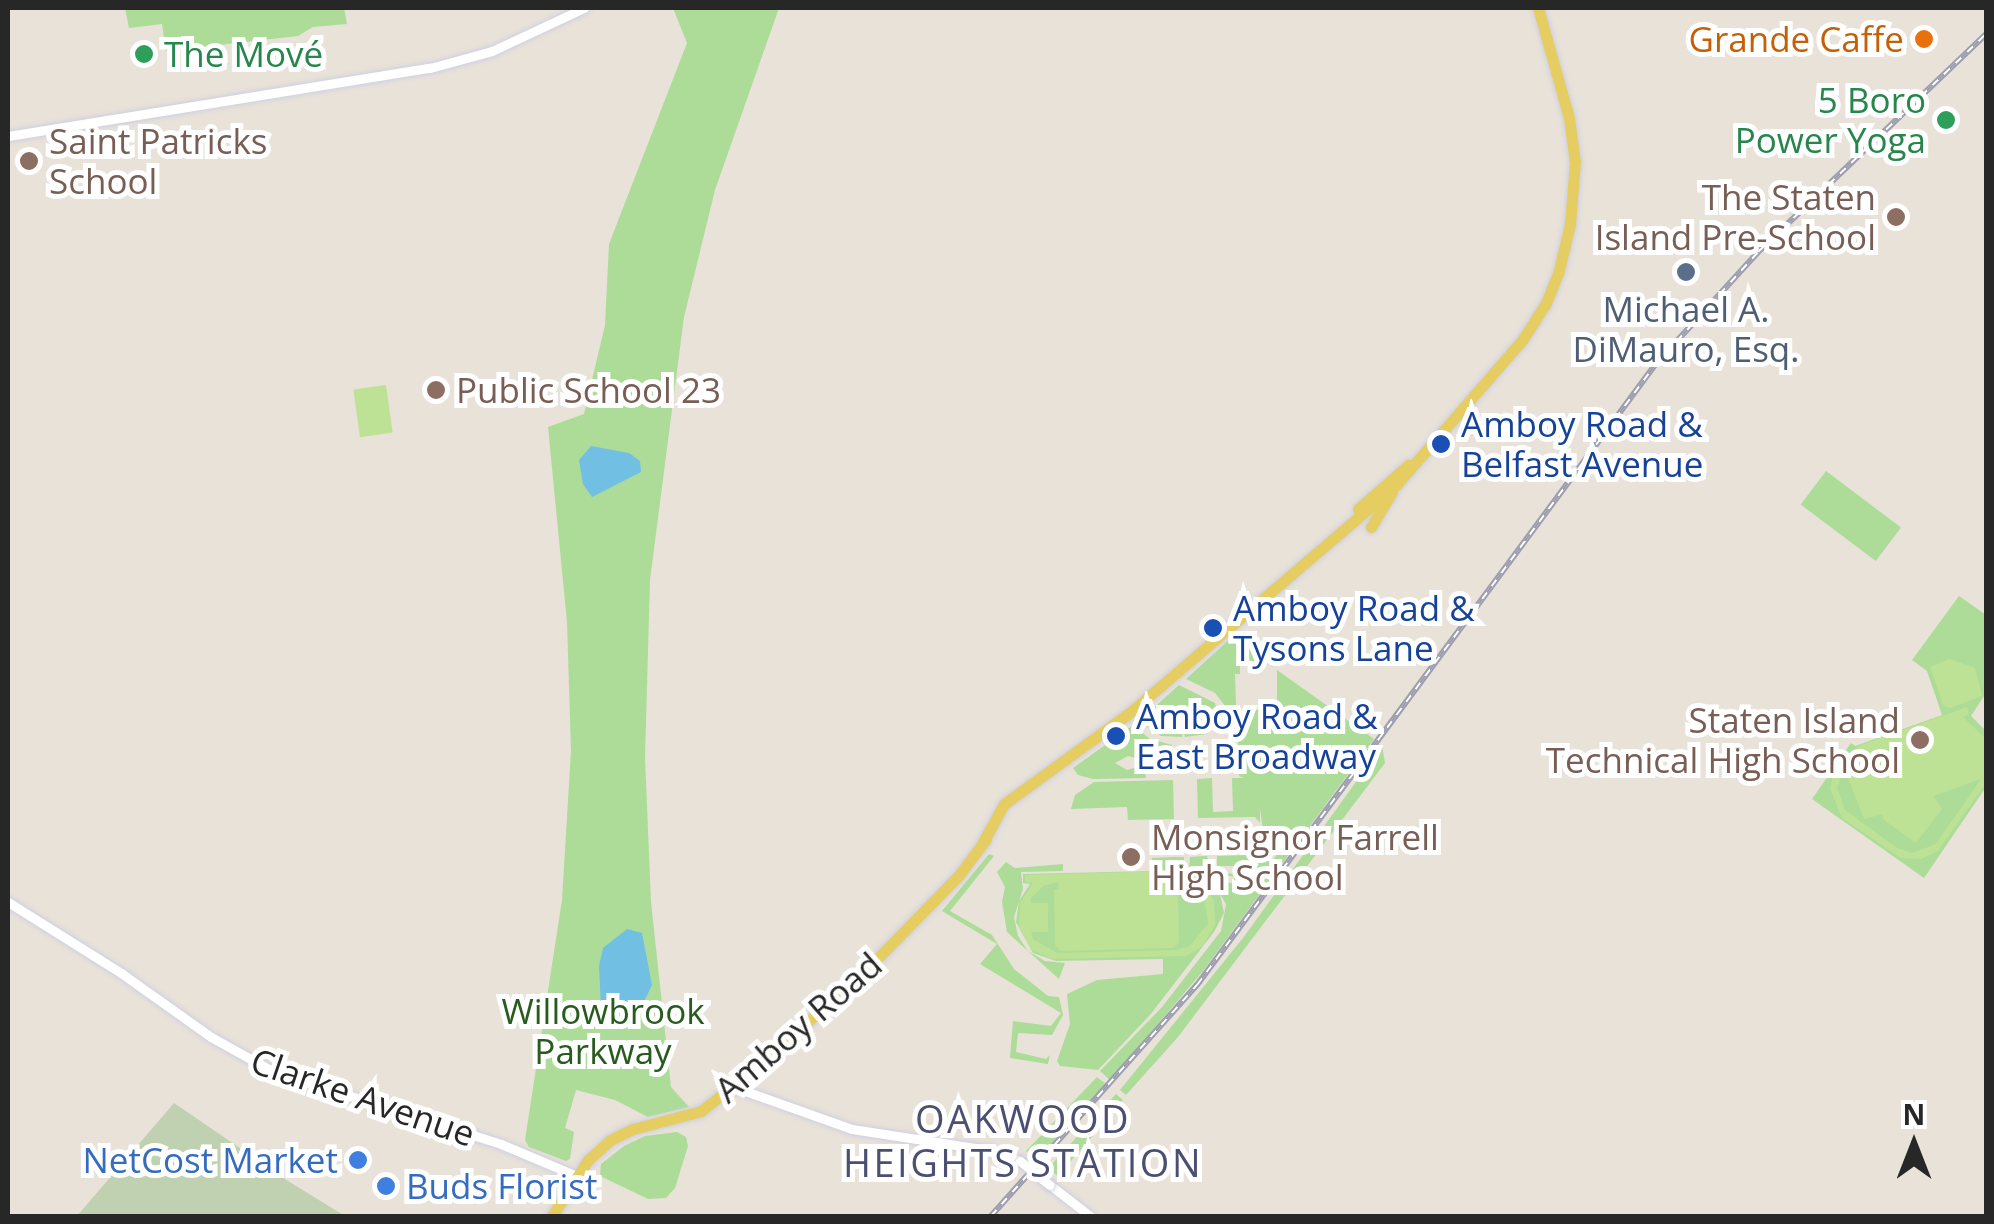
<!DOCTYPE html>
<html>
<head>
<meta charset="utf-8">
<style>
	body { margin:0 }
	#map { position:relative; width:1994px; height:1224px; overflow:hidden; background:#e8e2d9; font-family:"Open Sans",sans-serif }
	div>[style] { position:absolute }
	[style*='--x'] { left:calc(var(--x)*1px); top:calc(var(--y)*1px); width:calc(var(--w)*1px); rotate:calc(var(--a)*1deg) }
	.green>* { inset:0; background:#acdc98; transform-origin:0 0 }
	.cemetery>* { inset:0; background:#bfd1b1 }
	.pitch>* { inset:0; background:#bde295; transform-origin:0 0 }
	.water>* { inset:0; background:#72bfe4 }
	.roads { filter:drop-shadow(0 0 2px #ced0df) drop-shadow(0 0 2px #ced0df) }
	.minor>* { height:9px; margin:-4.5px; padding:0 4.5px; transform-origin:4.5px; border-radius:4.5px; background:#fff }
	.major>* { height:11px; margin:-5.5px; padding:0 5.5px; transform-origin:5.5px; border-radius:5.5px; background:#e5cd61 }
	.rail>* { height:6px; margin-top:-3px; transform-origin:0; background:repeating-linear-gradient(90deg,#fff 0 8px,#9c9eb0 0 16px); box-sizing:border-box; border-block:2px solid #9c9eb0 }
	.bridges { filter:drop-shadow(0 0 2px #ced0df) drop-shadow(0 0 2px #ced0df) }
	.minor-bridge>* { height:9px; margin:-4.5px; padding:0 4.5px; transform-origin:4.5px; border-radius:4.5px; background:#fff }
	.dots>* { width:28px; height:28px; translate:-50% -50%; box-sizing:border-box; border:5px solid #fff; border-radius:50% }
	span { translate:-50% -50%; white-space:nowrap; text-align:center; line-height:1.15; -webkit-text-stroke:10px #fff; paint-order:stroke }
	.food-label { font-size:35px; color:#c56008 }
	.right { translate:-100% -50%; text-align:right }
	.leisure-label { font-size:35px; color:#27864d }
	.left { translate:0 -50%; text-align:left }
	.education-label { font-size:35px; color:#785e54 }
	.service-label { font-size:35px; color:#4e5e75 }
	.transit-label { font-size:35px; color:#164399 }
	.park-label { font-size:35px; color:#275c1e }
	.street-label { font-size:35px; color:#272727 }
	.shop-label { font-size:35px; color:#366cbe }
	.neighbourhood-label { font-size:38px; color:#4b5073; letter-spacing:2.5px }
	.frame { position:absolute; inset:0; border:10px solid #272727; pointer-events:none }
	.north { position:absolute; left:1864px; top:1094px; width:100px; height:100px; -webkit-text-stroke:8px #fff; paint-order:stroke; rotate:0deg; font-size:28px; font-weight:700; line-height:40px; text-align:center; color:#272727 }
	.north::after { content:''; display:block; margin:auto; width:35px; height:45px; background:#272727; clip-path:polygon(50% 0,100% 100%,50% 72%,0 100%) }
</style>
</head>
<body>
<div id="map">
	<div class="green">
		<div style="clip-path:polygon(125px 8px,344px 8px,347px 24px,313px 27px,298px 36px,166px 51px,162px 24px,129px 28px)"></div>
		<div style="clip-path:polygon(673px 8px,779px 8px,715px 190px,684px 317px,650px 580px,645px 757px,651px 902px,671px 1087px,689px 1107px,648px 1117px,615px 1100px,576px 1090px,565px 1128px,574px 1132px,570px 1159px,566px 1161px,529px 1147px,525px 1140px,562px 900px,571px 751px,567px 622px,548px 427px,584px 414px,605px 325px,609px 244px,687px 43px)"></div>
		<div style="left:1826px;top:471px;width:94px;height:42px;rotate:37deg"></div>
		<div style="clip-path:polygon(1959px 596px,1986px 615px,1986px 693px,1971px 716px,1986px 731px,1986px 787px,1924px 878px,1812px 799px,1851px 743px,1855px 746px,1942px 715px,1927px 671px,1912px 660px)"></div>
		<div style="clip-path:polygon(1232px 637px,1270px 664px,1240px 666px,1240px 674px,1235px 674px,1236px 706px,1226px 707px,1215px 693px,1186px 679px)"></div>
		<div style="clip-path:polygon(1277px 670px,1374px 739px,1203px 971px,1110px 1080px,1100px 1071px,1162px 1007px,1221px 931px,1226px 904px,1220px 894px,1224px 913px,1214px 932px,1150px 1015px,1098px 1070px,1060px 1066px,1057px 1061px,1070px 1024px,1067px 994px,1097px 980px,1163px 974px,1163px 959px,1056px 961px,1033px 953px,1016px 922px,1019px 901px,1030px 884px,1023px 883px,1023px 874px,1151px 871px,1152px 858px,1174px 857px,1184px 857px,1184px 869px,1189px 870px,1190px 857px,1207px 856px,1216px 890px,1216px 882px,1234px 883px,1234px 877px,1220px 874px,1243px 873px,1242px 866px,1217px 866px,1217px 856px,1247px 855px,1272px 862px,1291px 831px,1263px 831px,1260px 808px,1260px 823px,1255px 817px,1198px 818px,1197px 779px,1212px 778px,1213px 812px,1233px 811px,1232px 778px,1244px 778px,1239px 776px,1237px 711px,1277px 709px)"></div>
		<div style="clip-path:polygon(1179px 685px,1215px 703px,1218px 720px,1207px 734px,1185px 737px,1183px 728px,1182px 737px,1161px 736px,1139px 721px)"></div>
		<div style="clip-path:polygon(1133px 725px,1150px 739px,1172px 745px,1172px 752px,1144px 752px,1143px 760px,1128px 756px,1115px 763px,1127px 770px,1144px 765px,1146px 778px,1093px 779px,1078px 775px,1073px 768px)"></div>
		<div style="clip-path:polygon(1382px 746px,1385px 763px,1178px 1037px,1126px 1095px,1120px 1090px,1243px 938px)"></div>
		<div style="clip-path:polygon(1173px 780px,1174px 819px,1128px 820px,1127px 807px,1071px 809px,1075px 795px,1094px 782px)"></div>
		<div style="clip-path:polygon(989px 854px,994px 856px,950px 911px,992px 935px,1014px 969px,1048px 996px,1059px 997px,1063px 1015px,1052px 1035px,1018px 1033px,1016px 1052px,1046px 1059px,1050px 1055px,1048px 1064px,1010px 1058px,1013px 1021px,1051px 1026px,1061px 1013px,980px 964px,997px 944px,942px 911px)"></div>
		<div style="clip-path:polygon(1006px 862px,1015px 868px,1063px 864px,1063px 871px,1021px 872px,1023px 889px,1014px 917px,1018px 936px,1028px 951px,1045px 961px,1065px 963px,1059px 979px,1007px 932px,1002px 902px,1005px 887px,997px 872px)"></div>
		<div style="clip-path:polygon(1097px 1077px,1106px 1084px,1041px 1155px,1036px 1158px,1026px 1151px)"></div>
		<div style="clip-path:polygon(1116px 1094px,1123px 1100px,1116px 1109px,1058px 1176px,1049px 1169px,1052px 1164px)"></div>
		<div style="clip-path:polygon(677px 1132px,686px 1137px,688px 1146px,675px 1188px,666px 1198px,648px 1199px,600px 1176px,601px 1164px,624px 1146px,645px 1136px)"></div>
	</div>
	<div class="cemetery">
		<div style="clip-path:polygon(174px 1103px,288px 1181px,345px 1216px,77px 1216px)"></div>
	</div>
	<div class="pitch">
		<div style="left:386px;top:385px;width:48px;height:33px;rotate:82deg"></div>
		<div style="clip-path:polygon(1949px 659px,1975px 668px,1982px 696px,1950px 708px,1943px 705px,1930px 667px)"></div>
		<div style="clip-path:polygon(evenodd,1967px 707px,1969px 714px,1963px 717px,1986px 739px,1986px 783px,1938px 851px,1921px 859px,1901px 858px,1842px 818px,1830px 788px,1834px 770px,1845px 755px,1861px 745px,1967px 707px,1844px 767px,1864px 819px,1883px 814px,1883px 819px,1916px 843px,1942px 809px,1933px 796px,1981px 779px,1936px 844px,1912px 853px,1897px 848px,1845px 810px,1837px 788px,1844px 767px)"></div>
		<div style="clip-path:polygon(evenodd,1206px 870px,1207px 878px,1198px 879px,1214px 901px,1215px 925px,1203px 946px,1186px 956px,1052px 959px,1031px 949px,1019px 928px,1020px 903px,1033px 883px,1025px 882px,1025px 875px,1206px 870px,1151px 880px,1175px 879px,1187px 882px,1204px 897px,1208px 923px,1190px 946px,1176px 950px,1057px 953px,1033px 939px,1031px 932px,1048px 932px,1048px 903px,1031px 903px,1031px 898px,1043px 886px,1058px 882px,1059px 889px,1054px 890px,1055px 946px,1061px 951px,1174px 948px,1179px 942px,1178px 887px,1173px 887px,1172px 881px,1151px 880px)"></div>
	</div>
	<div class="water">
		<div style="clip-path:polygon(591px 446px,629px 453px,640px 461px,641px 472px,592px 497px,583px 484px,579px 460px)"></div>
		<div style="clip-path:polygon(627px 929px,642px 933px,652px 985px,639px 1012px,621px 1020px,604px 1017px,601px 1008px,599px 966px,603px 948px)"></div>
	</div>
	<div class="roads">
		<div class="minor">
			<div style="--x:8;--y:136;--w:427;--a:-9.2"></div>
			<div style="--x:430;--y:68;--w:64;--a:-15.3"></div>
			<div style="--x:492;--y:51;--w:102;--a:-25.1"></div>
			<div style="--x:8;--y:902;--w:133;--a:32.1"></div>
			<div style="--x:121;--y:973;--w:110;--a:35.4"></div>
			<div style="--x:211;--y:1037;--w:70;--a:29.1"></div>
			<div style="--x:272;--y:1071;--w:240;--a:17.7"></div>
			<div style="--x:501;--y:1144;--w:82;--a:22.8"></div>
			<div style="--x:734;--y:1087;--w:125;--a:19.6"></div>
			<div style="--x:852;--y:1129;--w:144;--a:8.8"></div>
			<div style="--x:994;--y:1151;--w:28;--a:21"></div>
			<div style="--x:1050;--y:1185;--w:51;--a:37.8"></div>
		</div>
		<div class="major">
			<div style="--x:1358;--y:509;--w:67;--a:-41.3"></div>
			<div style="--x:1371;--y:527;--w:41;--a:-59"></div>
			<div style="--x:983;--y:842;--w:43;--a:-61.1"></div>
			<div style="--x:1004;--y:804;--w:153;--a:-36"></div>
			<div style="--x:1128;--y:714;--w:354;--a:-40.5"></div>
			<div style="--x:1397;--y:484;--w:192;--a:-49"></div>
			<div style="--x:1523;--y:339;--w:43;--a:-57.4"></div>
			<div style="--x:1546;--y:303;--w:35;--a:-68"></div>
			<div style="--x:1559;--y:270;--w:47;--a:-76.6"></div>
			<div style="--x:1570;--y:224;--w:62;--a:-85.4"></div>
			<div style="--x:1575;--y:162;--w:44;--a:-97.8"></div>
			<div style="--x:1569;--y:118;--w:114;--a:-105.7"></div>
			<div style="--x:552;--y:1216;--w:67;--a:-57.3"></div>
			<div style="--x:588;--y:1160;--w:30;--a:-42"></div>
			<div style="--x:610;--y:1140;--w:25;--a:-26"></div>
			<div style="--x:633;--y:1129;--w:70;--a:-14.8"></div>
			<div style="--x:701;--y:1111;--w:79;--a:-38.3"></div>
			<div style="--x:763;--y:1062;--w:142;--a:-41.9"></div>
			<div style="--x:869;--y:967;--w:129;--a:-45.6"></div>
			<div style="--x:959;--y:875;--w:45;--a:-53.1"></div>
		</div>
	</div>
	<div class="rail">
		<div style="--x:991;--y:1216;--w:310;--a:-48.3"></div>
		<div style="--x:1197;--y:985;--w:771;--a:-53.55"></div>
		<div style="--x:1655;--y:365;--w:154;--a:-47.6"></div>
		<div style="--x:1759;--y:251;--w:314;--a:-43.7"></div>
	</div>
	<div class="bridges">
		<div class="minor-bridge">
			<div style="--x:1020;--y:1161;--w:38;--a:39"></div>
		</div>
	</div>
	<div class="dots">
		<div style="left:1924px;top:39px;background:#e8710a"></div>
		<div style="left:144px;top:54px;background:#2e9e5b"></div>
		<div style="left:1946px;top:120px;background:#2e9e5b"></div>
		<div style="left:29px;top:161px;background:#8d6e63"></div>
		<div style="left:1896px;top:217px;background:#8d6e63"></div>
		<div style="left:1686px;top:272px;background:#5c6f8a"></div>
		<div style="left:436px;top:390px;background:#8d6e63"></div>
		<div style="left:1441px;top:444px;background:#1a4fb4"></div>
		<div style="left:1213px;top:628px;background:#1a4fb4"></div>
		<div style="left:1116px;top:736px;background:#1a4fb4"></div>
		<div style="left:1920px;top:740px;background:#8d6e63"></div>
		<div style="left:1131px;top:857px;background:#8d6e63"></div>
		<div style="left:358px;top:1160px;background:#3f7fe0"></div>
		<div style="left:386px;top:1186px;background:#3f7fe0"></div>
	</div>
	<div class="food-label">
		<span class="right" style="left:1904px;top:39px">Grande Caffe</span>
	</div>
	<div class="leisure-label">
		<span class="left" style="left:164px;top:54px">The Mové</span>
		<span class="right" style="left:1926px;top:120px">5 Boro<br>Power Yoga</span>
	</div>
	<div class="education-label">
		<span class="left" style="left:49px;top:161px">Saint Patricks<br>School</span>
		<span class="right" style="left:1876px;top:217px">The Staten<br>Island Pre-School</span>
		<span class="left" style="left:456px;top:390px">Public School 23</span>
		<span class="right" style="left:1900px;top:740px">Staten Island<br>Technical High School</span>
		<span class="left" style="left:1151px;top:857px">Monsignor Farrell<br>High School</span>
	</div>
	<div class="service-label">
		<span style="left:1686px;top:329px">Michael A.<br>DiMauro, Esq.</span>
	</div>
	<div class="transit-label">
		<span class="left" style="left:1461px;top:444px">Amboy Road &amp;<br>Belfast Avenue</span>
		<span class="left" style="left:1233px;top:628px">Amboy Road &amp;<br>Tysons Lane</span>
		<span class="left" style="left:1136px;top:736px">Amboy Road &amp;<br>East Broadway</span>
	</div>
	<div class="park-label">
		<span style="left:603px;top:1031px">Willowbrook<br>Parkway</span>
	</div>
	<div class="street-label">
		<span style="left:798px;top:1027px;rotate:-41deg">Amboy Road</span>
		<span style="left:363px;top:1097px;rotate:19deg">Clarke Avenue</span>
	</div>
	<div class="shop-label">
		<span class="right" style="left:338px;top:1160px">NetCost Market</span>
		<span class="left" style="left:406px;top:1186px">Buds Florist</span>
	</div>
	<div class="neighbourhood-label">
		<span style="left:1023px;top:1141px">OAKWOOD<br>HEIGHTS STATION</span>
	</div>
	<div class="frame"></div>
	<div class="north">N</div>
</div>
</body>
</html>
